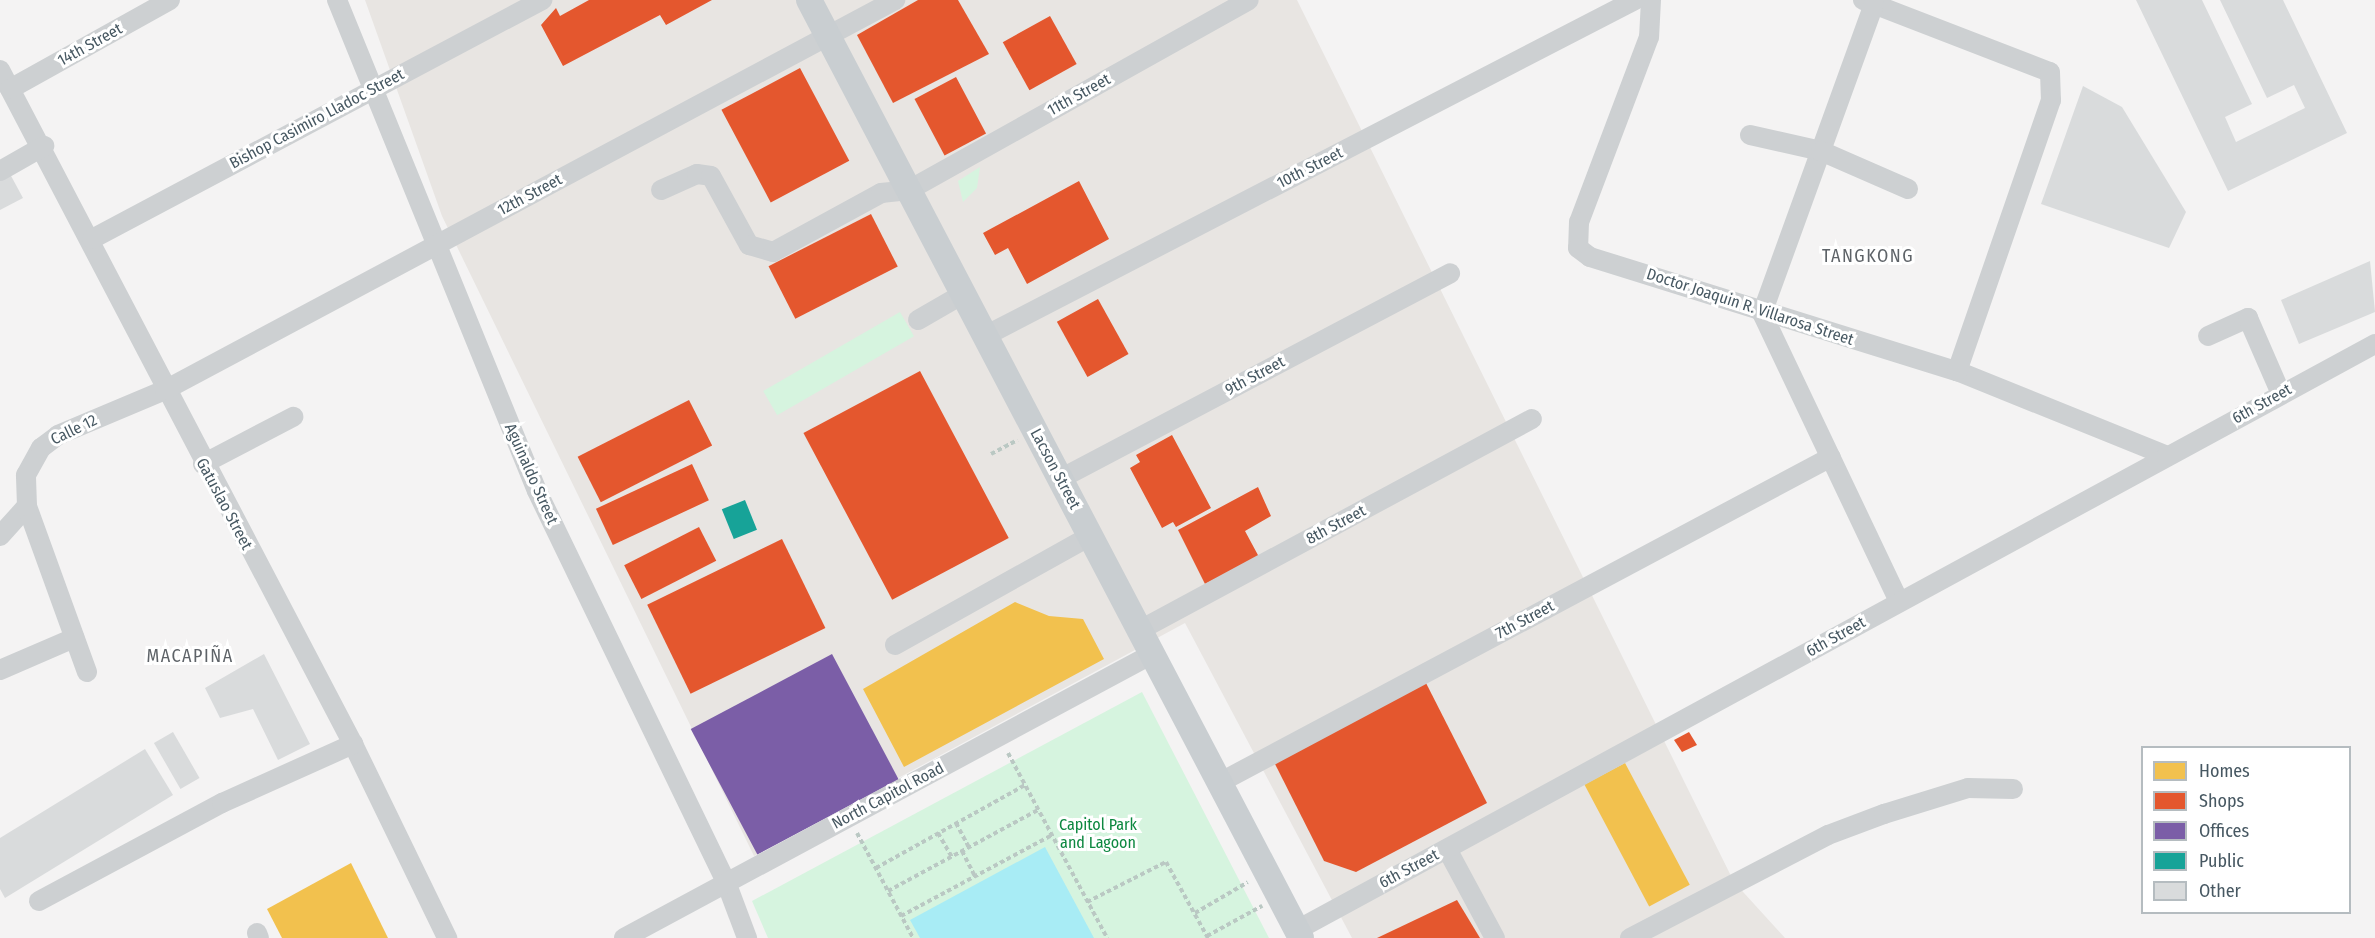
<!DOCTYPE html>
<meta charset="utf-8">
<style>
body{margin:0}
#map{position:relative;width:2375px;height:938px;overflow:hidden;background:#f4f3f3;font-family:"Fira Sans Condensed",sans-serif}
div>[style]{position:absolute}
.commercial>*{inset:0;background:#e8e5e2}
.green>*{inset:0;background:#d6f4df;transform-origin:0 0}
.water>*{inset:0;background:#a8ecf5}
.homes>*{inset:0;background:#f2c14e;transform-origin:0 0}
.shops>*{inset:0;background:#e4572e;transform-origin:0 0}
.offices>*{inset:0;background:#7b5ea7;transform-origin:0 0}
.public>*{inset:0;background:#17a398;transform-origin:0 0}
.building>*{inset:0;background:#d9dbdc;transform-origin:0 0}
.path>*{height:4px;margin-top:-2px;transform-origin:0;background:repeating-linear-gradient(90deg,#bac8c3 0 4.5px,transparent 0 7.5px)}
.minor>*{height:20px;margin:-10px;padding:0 10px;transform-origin:10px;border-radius:10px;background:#cdd0d2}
.major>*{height:26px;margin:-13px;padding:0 13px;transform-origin:13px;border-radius:13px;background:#c9ced1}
span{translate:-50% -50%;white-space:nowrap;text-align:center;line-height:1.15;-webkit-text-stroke:6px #fff;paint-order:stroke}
.street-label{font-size:16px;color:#475862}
.park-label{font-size:16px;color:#0d8840}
.neighbourhood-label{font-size:18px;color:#5e6368;letter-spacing:1.5px}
.legend{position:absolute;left:2141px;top:746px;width:210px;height:168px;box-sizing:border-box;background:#fff;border:2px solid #b5bcc0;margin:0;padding:8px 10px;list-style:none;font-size:18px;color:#475862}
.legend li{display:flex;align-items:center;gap:12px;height:30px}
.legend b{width:30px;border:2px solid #b5bcc0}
</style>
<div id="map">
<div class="commercial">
<div style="clip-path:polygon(365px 0,1297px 0,1734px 882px,1785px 938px,1352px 938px,1185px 623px,754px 856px,442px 216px)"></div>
</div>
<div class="green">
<div style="clip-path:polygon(980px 167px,977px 188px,963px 202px,958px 181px)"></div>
<div style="left:900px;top:312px;width:28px;height:158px;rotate:60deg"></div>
<div style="clip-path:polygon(1142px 692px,1269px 938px,768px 938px,752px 901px)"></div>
</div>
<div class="water">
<div style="clip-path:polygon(1045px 847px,1094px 938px,920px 938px,910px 920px)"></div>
</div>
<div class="homes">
<div style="clip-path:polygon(1015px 602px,1049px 616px,1083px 619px,1104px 659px,904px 767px,863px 689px)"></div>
<div style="left:1625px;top:763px;width:138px;height:46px;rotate:62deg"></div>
<div style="clip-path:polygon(351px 863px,388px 938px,282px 938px,267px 909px)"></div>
</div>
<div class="shops">
<div style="clip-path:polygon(589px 0,712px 0,666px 25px,660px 15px,563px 66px,541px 25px,556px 8px,560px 16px)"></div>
<div style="clip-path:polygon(918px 0,958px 0,989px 54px,893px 103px,857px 35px)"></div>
<div style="left:1050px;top:16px;width:55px;height:54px;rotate:61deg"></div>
<div style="left:800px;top:68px;width:105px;height:89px;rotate:62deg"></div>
<div style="left:956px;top:77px;width:64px;height:47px;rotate:62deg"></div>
<div style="clip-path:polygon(1079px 181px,1109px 239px,1027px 284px,1008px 248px,995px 255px,983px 233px)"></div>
<div style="left:871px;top:214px;width:59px;height:115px;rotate:63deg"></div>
<div style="left:1098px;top:299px;width:63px;height:47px;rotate:61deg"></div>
<div style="left:920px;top:371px;width:189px;height:132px;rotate:62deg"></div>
<div style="left:689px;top:400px;width:51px;height:125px;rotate:63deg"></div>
<div style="clip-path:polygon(1172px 435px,1211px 508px,1176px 527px,1173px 522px,1162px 528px,1130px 468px,1140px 462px,1136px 455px)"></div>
<div style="left:692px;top:464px;width:40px;height:106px;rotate:65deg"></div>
<div style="clip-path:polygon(1258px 487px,1271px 516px,1245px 531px,1259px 557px,1205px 584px,1178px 530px)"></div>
<div style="left:699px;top:527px;width:38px;height:84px;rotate:63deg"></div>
<div style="left:782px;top:539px;width:99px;height:150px;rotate:64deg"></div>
<div style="clip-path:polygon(1426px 683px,1487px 803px,1356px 872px,1324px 861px,1274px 762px)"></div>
<div style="clip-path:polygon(1689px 732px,1697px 745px,1682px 752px,1674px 740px)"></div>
<div style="clip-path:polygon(1457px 900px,1480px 938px,1377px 938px)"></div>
</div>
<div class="offices">
<div style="left:832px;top:654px;width:142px;height:160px;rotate:62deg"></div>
</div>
<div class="public">
<div style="left:745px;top:500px;width:32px;height:25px;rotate:68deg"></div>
</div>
<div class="building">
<div style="clip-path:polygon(2136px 0,2202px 0,2252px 104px,2225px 117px,2236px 142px,2305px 108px,2294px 85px,2267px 98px,2220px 0,2283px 0,2347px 133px,2228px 191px)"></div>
<div style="clip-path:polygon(2083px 86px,2122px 107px,2186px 212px,2169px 248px,2041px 204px)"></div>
<div style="clip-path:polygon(10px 174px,23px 198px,0 210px,0 179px)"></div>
<div style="clip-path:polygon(2370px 261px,2375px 312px,2299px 344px,2281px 300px)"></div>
<div style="clip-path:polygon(264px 654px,310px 744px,278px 760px,253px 709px,220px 718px,205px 688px)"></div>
<div style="left:173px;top:732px;width:53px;height:22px;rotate:60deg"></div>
<div style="clip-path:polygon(145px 749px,173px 795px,5px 898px,0 889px,0 838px)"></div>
</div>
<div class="path">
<div style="left:991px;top:454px;width:30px;rotate:-28deg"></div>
<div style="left:1008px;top:753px;width:210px;rotate:61.8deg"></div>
<div style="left:956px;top:823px;width:27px;rotate:62deg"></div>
<div style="left:857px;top:833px;width:119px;rotate:61.9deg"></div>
<div style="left:938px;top:833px;width:28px;rotate:60deg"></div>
<div style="left:962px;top:851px;width:28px;rotate:63deg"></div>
<div style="left:876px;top:868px;width:171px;rotate:-29.1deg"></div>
<div style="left:888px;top:891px;width:170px;rotate:-28.4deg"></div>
<div style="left:1087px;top:902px;width:89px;rotate:-26.9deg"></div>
<div style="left:1166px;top:862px;width:87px;rotate:61.1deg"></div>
<div style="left:1195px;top:913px;width:61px;rotate:-30.3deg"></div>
<div style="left:901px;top:916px;width:171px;rotate:-28.2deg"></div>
<div style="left:1207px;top:936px;width:63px;rotate:-28.6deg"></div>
</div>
<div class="minor">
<div style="left:337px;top:0;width:530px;rotate:67.84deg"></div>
<div style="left:537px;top:491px;width:434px;rotate:64.2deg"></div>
<div style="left:726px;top:882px;width:60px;rotate:69.4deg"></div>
<div style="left:1651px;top:0;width:37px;rotate:93deg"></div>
<div style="left:1649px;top:37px;width:198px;rotate:110.7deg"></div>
<div style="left:1579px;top:222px;width:26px;rotate:92deg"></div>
<div style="left:1578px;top:248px;width:15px;rotate:37deg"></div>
<div style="left:1590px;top:257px;width:384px;rotate:17.3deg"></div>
<div style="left:1957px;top:371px;width:227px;rotate:22deg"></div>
<div style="left:1863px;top:0;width:200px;rotate:21.1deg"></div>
<div style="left:2050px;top:72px;width:28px;rotate:88deg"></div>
<div style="left:2051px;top:100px;width:287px;rotate:109.1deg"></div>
<div style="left:1874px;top:4px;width:329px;rotate:109.9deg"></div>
<div style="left:1762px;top:313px;width:320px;rotate:64.6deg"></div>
<div style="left:0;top:70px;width:761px;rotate:62.36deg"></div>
<div style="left:353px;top:744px;width:216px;rotate:64.1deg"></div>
<div style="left:10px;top:89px;width:183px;rotate:-29.1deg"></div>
<div style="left:1750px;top:135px;width:73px;rotate:12.7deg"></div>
<div style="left:1821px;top:151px;width:95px;rotate:23.6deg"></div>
<div style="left:0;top:171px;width:51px;rotate:-29.6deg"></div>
<div style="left:661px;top:190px;width:39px;rotate:-24deg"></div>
<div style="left:697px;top:174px;width:14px;rotate:8deg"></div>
<div style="left:711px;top:176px;width:79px;rotate:61.2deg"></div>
<div style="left:749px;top:245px;width:25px;rotate:16deg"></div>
<div style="left:773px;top:252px;width:123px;rotate:-28.6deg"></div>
<div style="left:881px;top:193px;width:28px;rotate:-6deg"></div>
<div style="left:909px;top:190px;width:389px;rotate:-29.2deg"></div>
<div style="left:92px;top:239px;width:510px;rotate:-27.97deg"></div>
<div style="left:918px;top:320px;width:52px;rotate:-30deg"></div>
<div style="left:985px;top:336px;width:732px;rotate:-27.34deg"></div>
<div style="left:2208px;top:336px;width:44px;rotate:-24.2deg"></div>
<div style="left:2248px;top:318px;width:83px;rotate:66.5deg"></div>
<div style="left:203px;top:464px;width:102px;rotate:-27.6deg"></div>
<div style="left:1060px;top:479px;width:441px;rotate:-27.8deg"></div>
<div style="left:0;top:536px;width:40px;rotate:-48deg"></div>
<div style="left:1140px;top:630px;width:445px;rotate:-28.3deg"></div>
<div style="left:895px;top:645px;width:223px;rotate:-29.2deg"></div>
<div style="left:0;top:670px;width:81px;rotate:-23.4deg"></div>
<div style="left:87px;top:672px;width:177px;rotate:-109.9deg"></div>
<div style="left:27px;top:506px;width:31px;rotate:-92deg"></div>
<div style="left:26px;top:475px;width:31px;rotate:-61deg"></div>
<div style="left:41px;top:448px;width:21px;rotate:-37deg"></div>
<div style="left:58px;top:435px;width:116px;rotate:-22.8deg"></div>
<div style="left:165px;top:390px;width:828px;rotate:-28.11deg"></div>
<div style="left:1219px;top:783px;width:693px;rotate:-28.04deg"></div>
<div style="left:1447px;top:849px;width:101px;rotate:61.7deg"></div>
<div style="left:39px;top:901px;width:208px;rotate:-28.2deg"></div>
<div style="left:222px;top:803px;width:144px;rotate:-24.2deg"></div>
<div style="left:1297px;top:930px;width:1227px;rotate:-28.53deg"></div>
<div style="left:257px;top:933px;width:5px;rotate:68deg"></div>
<div style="left:624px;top:938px;width:600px;rotate:-28.27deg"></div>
<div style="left:1630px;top:938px;width:223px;rotate:-27.5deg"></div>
<div style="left:1828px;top:835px;width:60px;rotate:-20.6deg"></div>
<div style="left:1884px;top:814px;width:88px;rotate:-17.2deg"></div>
<div style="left:1968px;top:788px;width:45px;rotate:1.3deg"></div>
</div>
<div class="major">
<div style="left:809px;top:0;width:1059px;rotate:62.32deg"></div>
</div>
<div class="street-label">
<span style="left:90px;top:45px;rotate:-29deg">14th Street</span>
<span style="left:1079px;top:95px;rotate:-29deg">11th Street</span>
<span style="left:317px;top:119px;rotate:-28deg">Bishop Casimiro Lladoc Street</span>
<span style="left:1310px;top:168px;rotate:-27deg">10th Street</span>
<span style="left:530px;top:195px;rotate:-28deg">12th Street</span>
<span style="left:1750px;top:307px;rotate:18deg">Doctor Joaquin R. Villarosa Street</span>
<span style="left:1255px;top:376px;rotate:-28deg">9th Street</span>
<span style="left:2262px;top:404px;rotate:-29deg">6th Street</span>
<span style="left:74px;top:430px;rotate:-26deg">Calle 12</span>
<span style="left:1055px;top:469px;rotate:62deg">Lacson Street</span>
<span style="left:531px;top:474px;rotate:66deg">Aguinaldo Street</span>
<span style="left:224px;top:504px;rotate:62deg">Gatuslao Street</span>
<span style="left:1336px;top:525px;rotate:-28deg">8th Street</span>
<span style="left:1525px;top:620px;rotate:-28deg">7th Street</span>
<span style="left:1836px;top:637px;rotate:-29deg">6th Street</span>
<span style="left:888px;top:796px;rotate:-28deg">North Capitol Road</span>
<span style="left:1409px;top:869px;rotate:-28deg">6th Street</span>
</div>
<div class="park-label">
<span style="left:1098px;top:834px">Capitol Park<br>and Lagoon</span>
</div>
<div class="neighbourhood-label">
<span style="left:1868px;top:256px">TANGKONG</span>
<span style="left:190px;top:656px">MACAPIÑA</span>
</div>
<ul class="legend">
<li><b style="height:16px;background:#f2c14e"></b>Homes</li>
<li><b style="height:16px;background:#e4572e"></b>Shops</li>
<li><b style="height:16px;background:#7b5ea7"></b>Offices</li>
<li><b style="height:16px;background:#17a398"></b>Public</li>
<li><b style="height:16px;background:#d9dbdc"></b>Other</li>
</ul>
</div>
